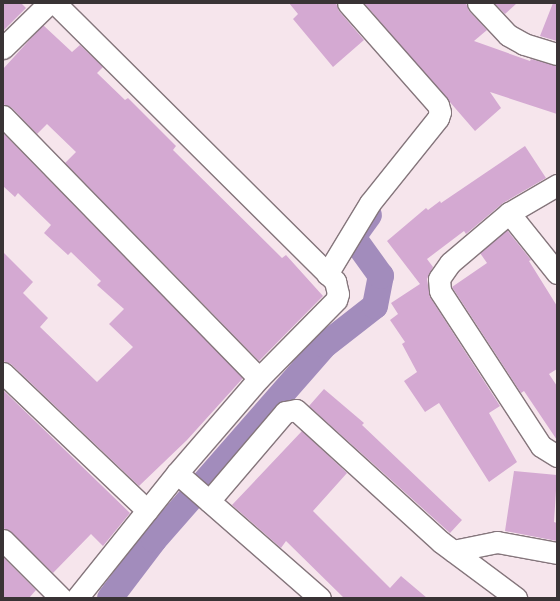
<!DOCTYPE html>
<style>
body{margin:0}
#map{position:relative;width:560px;height:601px;overflow:hidden;background:#f6e5ec;font-family:Poppins,sans-serif}
div>[style]{position:absolute}
.canal>*{height:26px;margin:-13px;padding:0 13px;transform-origin:13px;border-radius:13px;background:#a28cbc}
.building>*{inset:0;background:#d4a9d2}
.roads{filter:drop-shadow(1px 0 #85767c) drop-shadow(-1px 0 #85767c) drop-shadow(0 1px #85767c) drop-shadow(0 -1px #85767c)}
.street>*{height:21px;margin:-10.5px;padding:0 10.5px;transform-origin:10.5px;border-radius:10.5px;background:#fff}
span{translate:-50% -50%;white-space:nowrap;text-align:center;line-height:1.15;-webkit-text-stroke:3px #f6e5ec;paint-order:stroke}
.frame{position:absolute;inset:0;border:4px solid #393335;pointer-events:none}
</style>
<div id="map">
<div class="canal">
<div style="left:110px;top:598px;width:73px;rotate:-52.8deg"></div>
<div style="left:154px;top:540px;width:259px;rotate:-48.8deg"></div>
<div style="left:325px;top:345px;width:63px;rotate:-38deg"></div>
<div style="left:375px;top:306px;width:31px;rotate:-79deg"></div>
<div style="left:381px;top:276px;width:48px;rotate:-125.7deg"></div>
<div style="left:353px;top:237px;width:27px;rotate:-54deg"></div>
</div>
<div class="building">
<div style="clip-path:polygon(3px 3px,21px 3px,26px 8px,3px 31px)"></div>
<div style="clip-path:polygon(289px 3px,336px 3px,339px 11px,364px 40px,333px 67px,293px 19px,298px 14px)"></div>
<div style="clip-path:polygon(364px 3px,466px 3px,469px 11px,487px 30px,474px 41px,530px 61px,531px 59px,557px 66px,557px 114px,490px 92px,501px 108px,475px 131px)"></div>
<div style="clip-path:polygon(494px 3px,517px 3px,505px 14px)"></div>
<div style="clip-path:polygon(553px 3px,557px 3px,557px 41px,540px 36px)"></div>
<div style="clip-path:polygon(43px 25px,72px 52px,80px 45px,103px 67px,97px 73px,125px 100px,128px 98px,176px 146px,173px 150px,282px 258px,286px 255px,323px 296px,259px 361px,65px 163px,76px 152px,47px 124px,37px 134px,12px 108px,3px 104px,3px 69px)"></div>
<div style="clip-path:polygon(3px 133px,243px 378px,187px 440px,139px 486px,11px 364px,3px 361px,3px 252px,33px 282px,23px 293px,48px 318px,40px 327px,97px 382px,133px 347px,109px 324px,124px 309px,97px 285px,101px 281px,71px 252px,68px 255px,44px 233px,51px 225px,18px 193px,15px 197px,3px 186px)"></div>
<div style="clip-path:polygon(525px 146px,546px 178px,503px 203px,466px 234px,464px 231px,427px 259px,433px 267px,427px 279px,430px 297px,500px 406px,489px 413px,517px 462px,489px 482px,439px 403px,425px 412px,404px 381px,417px 372px,402px 344px,405px 342px,390px 320px,398px 314px,391px 303px,420px 284px,387px 241px,426px 208px,428px 210px,440px 201px,441px 203px)"></div>
<div style="clip-path:polygon(507px 230px,531px 260px,529px 261px,557px 306px,557px 369px,549px 374px,557px 386px,557px 440px,524px 391px,521px 393px,452px 287px,487px 263px,480px 253px)"></div>
<div style="clip-path:polygon(324px 389px,364px 423px,362px 425px,462px 520px,450px 533px,309px 406px)"></div>
<div style="clip-path:polygon(3px 390px,130px 513px,103px 546px,91px 534px,53px 573px,11px 532px,3px 528px)"></div>
<div style="clip-path:polygon(302px 431px,347px 473px,313px 511px,390px 588px,401px 576px,427px 598px,344px 598px,286px 541px,281px 548px,232px 505px)"></div>
<div style="clip-path:polygon(514px 471px,557px 475px,554px 522px,557px 523px,557px 541px,505px 531px)"></div>
<div style="clip-path:polygon(3px 557px,36px 590px,29px 598px,3px 598px)"></div>
</div>
<div class="roads">
<div class="street">
<div style="left:55px;top:3px;width:395px;rotate:44.8deg"></div>
<div style="left:335px;top:281px;width:13px;rotate:77deg"></div>
<div style="left:338px;top:294px;width:6px;rotate:108deg"></div>
<div style="left:336px;top:300px;width:110px;rotate:134.6deg"></div>
<div style="left:259px;top:378px;width:125px;rotate:130.8deg"></div>
<div style="left:177px;top:473px;width:160px;rotate:128.7deg"></div>
<div style="left:478px;top:3px;width:44px;rotate:46.8deg"></div>
<div style="left:508px;top:35px;width:18px;rotate:29deg"></div>
<div style="left:524px;top:44px;width:34px;rotate:17deg"></div>
<div style="left:3px;top:48px;width:64px;rotate:-44.4deg"></div>
<div style="left:3px;top:116px;width:366px;rotate:45.7deg"></div>
<div style="left:557px;top:185px;width:56px;rotate:149.7deg"></div>
<div style="left:509px;top:213px;width:77px;rotate:139.7deg"></div>
<div style="left:450px;top:263px;width:19px;rotate:125deg"></div>
<div style="left:439px;top:279px;width:12px;rotate:85deg"></div>
<div style="left:440px;top:291px;width:185px;rotate:56.9deg"></div>
<div style="left:541px;top:446px;width:19px;rotate:32deg"></div>
<div style="left:509px;top:213px;width:77px;rotate:51.3deg"></div>
<div style="left:327px;top:274px;width:83px;rotate:-58.8deg"></div>
<div style="left:370px;top:203px;width:109px;rotate:-51.3deg"></div>
<div style="left:438px;top:118px;width:6px;rotate:-72deg"></div>
<div style="left:440px;top:112px;width:7px;rotate:-106deg"></div>
<div style="left:438px;top:105px;width:136px;rotate:-131.4deg"></div>
<div style="left:3px;top:373px;width:199px;rotate:43.6deg"></div>
<div style="left:177px;top:473px;width:190px;rotate:41.2deg"></div>
<div style="left:209px;top:501px;width:117px;rotate:-49.5deg"></div>
<div style="left:285px;top:412px;width:11px;rotate:-10deg"></div>
<div style="left:296px;top:410px;width:196px;rotate:42.3deg"></div>
<div style="left:441px;top:542px;width:94px;rotate:36.7deg"></div>
<div style="left:3px;top:540px;width:82px;rotate:45deg"></div>
<div style="left:453px;top:551px;width:45px;rotate:-11.6deg"></div>
<div style="left:497px;top:542px;width:61px;rotate:10.4deg"></div>
</div>
</div>
<div class="frame"></div>
</div>
